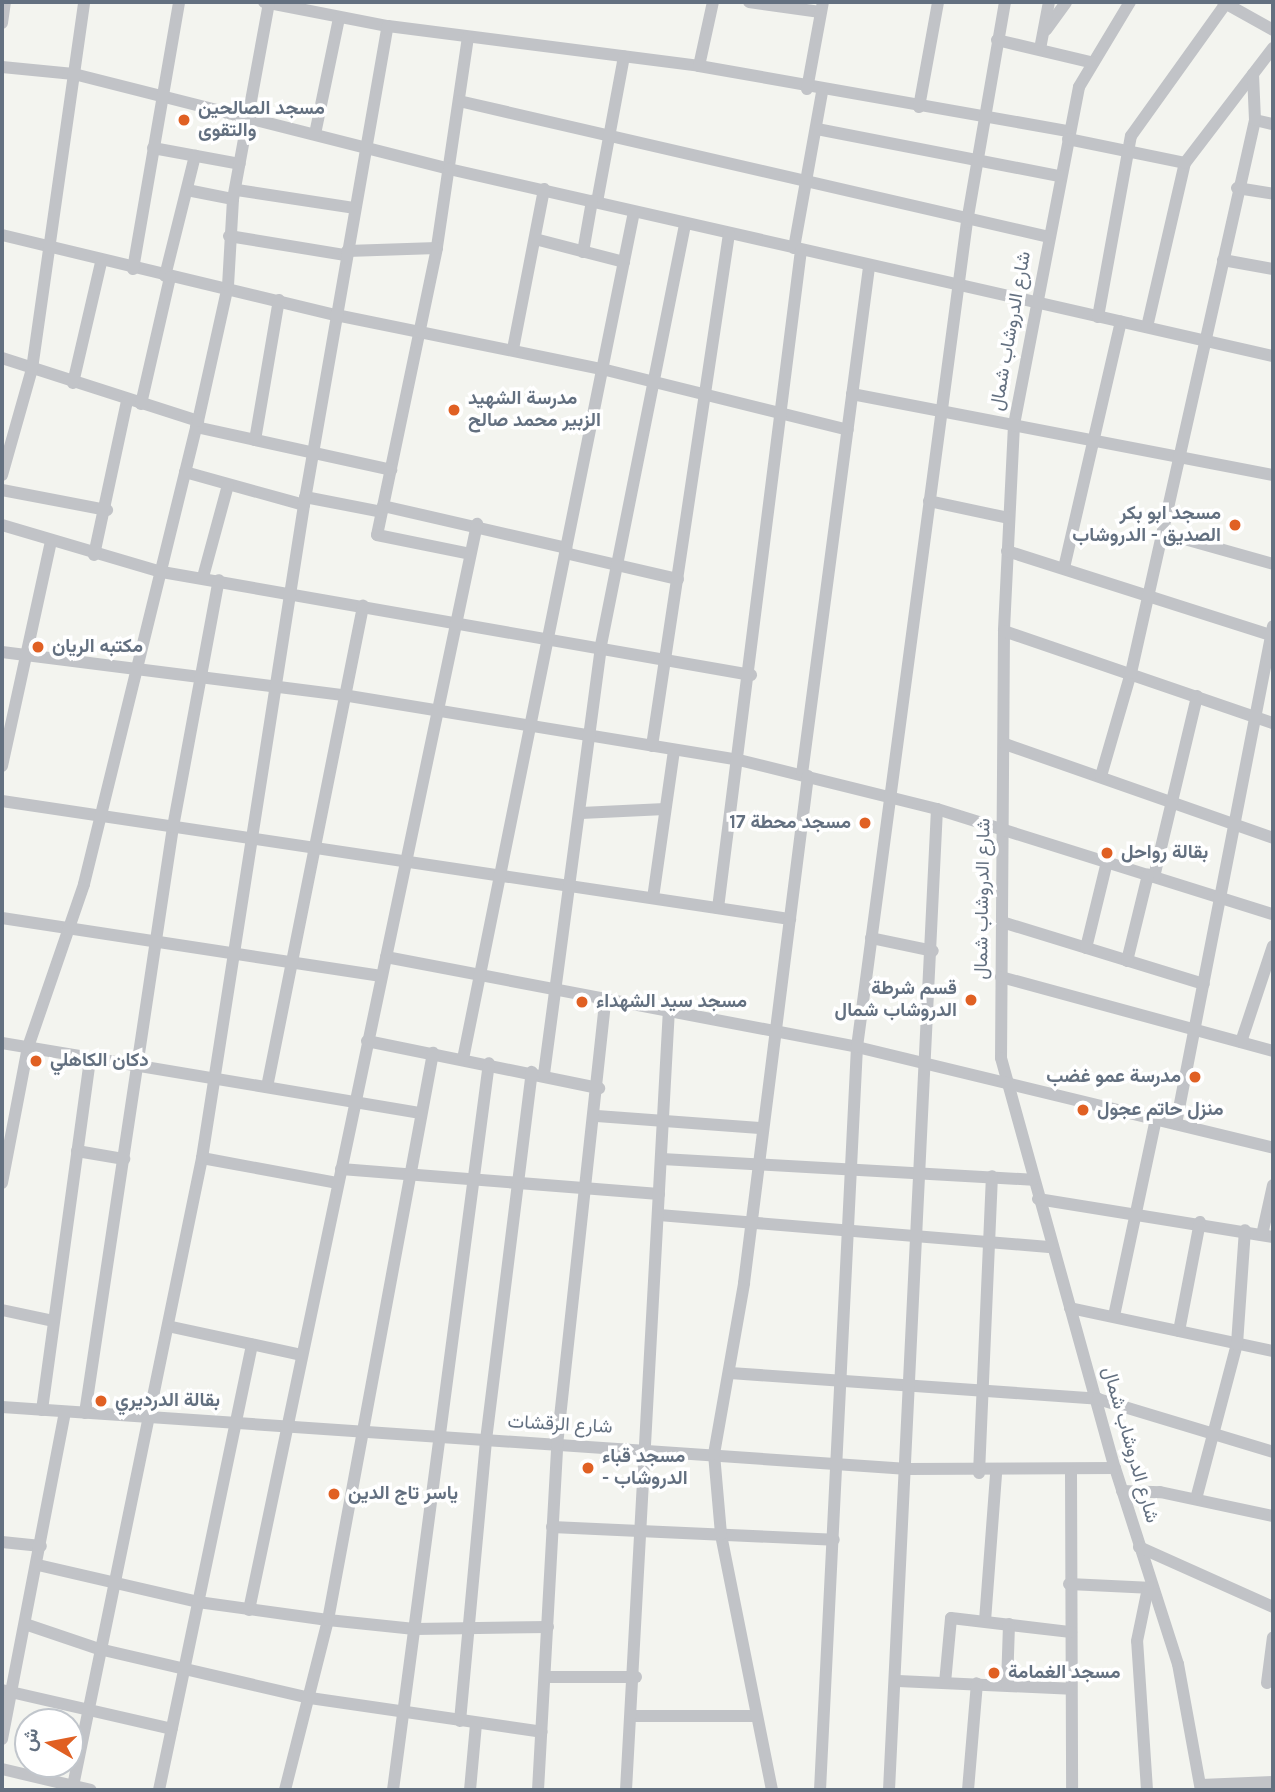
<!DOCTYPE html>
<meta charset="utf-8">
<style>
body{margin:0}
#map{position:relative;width:1275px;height:1792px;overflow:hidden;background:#f3f4ef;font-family:Karla,Vazirmatn,sans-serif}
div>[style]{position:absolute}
.minor>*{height:12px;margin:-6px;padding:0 6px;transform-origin:6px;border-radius:6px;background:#c1c3c7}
.dots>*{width:19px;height:19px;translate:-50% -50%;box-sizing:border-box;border:4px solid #fff;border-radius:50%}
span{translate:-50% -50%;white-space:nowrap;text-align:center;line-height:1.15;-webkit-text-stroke:7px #fff;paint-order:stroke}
.poi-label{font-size:19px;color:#637080;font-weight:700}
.left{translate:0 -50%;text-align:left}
.right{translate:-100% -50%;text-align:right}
.street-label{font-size:19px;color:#637080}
.frame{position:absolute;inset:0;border:4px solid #637080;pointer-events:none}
.north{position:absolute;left:14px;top:1708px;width:70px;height:70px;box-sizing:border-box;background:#fff;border:2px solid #c1c6cc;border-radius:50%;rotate:280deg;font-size:19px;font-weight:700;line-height:28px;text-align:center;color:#637080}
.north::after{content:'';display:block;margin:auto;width:24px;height:32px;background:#e06023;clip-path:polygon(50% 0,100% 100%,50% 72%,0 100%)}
</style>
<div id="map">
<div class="minor">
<div style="left:264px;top:2px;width:126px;rotate:11deg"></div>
<div style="left:388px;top:26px;width:314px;rotate:7.3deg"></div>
<div style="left:699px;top:66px;width:376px;rotate:10deg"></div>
<div style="left:749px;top:2px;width:72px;rotate:8deg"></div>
<div style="left:1130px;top:2px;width:99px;rotate:121deg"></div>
<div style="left:1079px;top:87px;width:344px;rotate:100.9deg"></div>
<div style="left:1014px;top:425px;width:206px;rotate:92.8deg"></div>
<div style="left:1004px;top:631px;width:427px;rotate:90.4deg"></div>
<div style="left:1001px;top:1058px;width:426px;rotate:74.5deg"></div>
<div style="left:1115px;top:1468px;width:206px;rotate:72.2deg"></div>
<div style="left:1178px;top:1664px;width:128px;rotate:79.7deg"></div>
<div style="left:1223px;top:2px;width:57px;rotate:29.2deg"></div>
<div style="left:2px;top:23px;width:21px;rotate:-82deg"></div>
<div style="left:1046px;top:30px;width:34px;rotate:-54deg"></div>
<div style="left:468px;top:37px;width:213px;rotate:98.4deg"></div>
<div style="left:437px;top:248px;width:293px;rotate:101.8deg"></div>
<div style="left:377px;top:535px;width:95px;rotate:11.5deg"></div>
<div style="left:997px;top:40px;width:96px;rotate:13.3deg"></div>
<div style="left:1040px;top:49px;width:48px;rotate:-79.2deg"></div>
<div style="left:699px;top:66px;width:66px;rotate:-77.7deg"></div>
<div style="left:2px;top:67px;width:72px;rotate:5.6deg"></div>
<div style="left:74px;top:74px;width:387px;rotate:14.2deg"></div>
<div style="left:449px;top:169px;width:845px;rotate:12.79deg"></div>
<div style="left:807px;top:89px;width:88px;rotate:-79.6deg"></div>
<div style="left:459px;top:101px;width:605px;rotate:12.98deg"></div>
<div style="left:919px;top:107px;width:107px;rotate:-79.7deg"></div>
<div style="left:1255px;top:120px;width:18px;rotate:13deg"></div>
<div style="left:817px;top:129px;width:247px;rotate:11deg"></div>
<div style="left:315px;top:134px;width:118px;rotate:-78.3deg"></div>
<div style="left:1068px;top:139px;width:119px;rotate:11.6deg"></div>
<div style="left:153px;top:148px;width:88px;rotate:10.4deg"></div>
<div style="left:1237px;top:188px;width:36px;rotate:9deg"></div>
<div style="left:187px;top:190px;width:47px;rotate:11.1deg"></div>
<div style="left:237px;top:190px;width:118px;rotate:8.7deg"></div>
<div style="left:597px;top:202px;width:148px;rotate:-79.5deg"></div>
<div style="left:2px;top:235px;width:343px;rotate:13.5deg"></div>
<div style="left:336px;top:315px;width:271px;rotate:11.5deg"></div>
<div style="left:602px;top:369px;width:253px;rotate:13.9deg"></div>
<div style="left:229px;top:236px;width:118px;rotate:9.3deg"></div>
<div style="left:535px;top:239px;width:92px;rotate:14.5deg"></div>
<div style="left:794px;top:248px;width:158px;rotate:-79.8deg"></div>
<div style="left:347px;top:251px;width:90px;rotate:-1.9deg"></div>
<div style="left:583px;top:252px;width:52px;rotate:-80deg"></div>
<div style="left:1223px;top:260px;width:51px;rotate:10.2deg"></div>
<div style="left:133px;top:269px;width:271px;rotate:-80.2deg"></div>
<div style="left:165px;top:276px;width:124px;rotate:-76deg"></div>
<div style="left:1098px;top:317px;width:184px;rotate:-79.7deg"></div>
<div style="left:1131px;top:136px;width:165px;rotate:-54.4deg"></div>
<div style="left:1147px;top:327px;width:168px;rotate:-77deg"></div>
<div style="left:1185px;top:163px;width:145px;rotate:-52.6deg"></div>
<div style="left:513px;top:349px;width:163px;rotate:-79deg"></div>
<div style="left:2px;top:358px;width:206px;rotate:17.8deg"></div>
<div style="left:73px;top:383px;width:123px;rotate:-76.9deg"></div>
<div style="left:852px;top:394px;width:429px;rotate:10.9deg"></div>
<div style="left:141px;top:404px;width:130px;rotate:-77.1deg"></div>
<div style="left:196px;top:427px;width:200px;rotate:12.4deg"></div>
<div style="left:255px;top:440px;width:142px;rotate:-80.3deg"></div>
<div style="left:185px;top:472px;width:123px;rotate:15.5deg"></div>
<div style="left:2px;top:475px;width:110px;rotate:-74.2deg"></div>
<div style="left:32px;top:369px;width:371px;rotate:-81.9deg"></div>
<div style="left:2px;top:490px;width:107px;rotate:10.8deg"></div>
<div style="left:305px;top:497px;width:78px;rotate:11deg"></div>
<div style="left:929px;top:501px;width:81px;rotate:12.1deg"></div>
<div style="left:383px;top:506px;width:188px;rotate:12.9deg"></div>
<div style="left:2px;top:525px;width:167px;rotate:16.4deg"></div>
<div style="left:162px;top:572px;width:598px;rotate:9.92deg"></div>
<div style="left:1163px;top:533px;width:114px;rotate:15.7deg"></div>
<div style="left:1007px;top:551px;width:279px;rotate:17.7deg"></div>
<div style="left:565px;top:553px;width:116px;rotate:13deg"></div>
<div style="left:94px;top:555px;width:157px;rotate:-77.9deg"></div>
<div style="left:1064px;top:568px;width:253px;rotate:-77deg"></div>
<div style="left:203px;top:577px;width:95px;rotate:-74.8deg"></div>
<div style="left:1004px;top:631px;width:284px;rotate:18.9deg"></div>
<div style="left:2px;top:652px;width:344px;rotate:7.2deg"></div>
<div style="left:343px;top:695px;width:401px;rotate:9.3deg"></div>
<div style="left:739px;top:760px;width:204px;rotate:13.9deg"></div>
<div style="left:937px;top:809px;width:352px;rotate:17.4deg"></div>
<div style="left:1005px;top:744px;width:284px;rotate:19.3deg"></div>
<div style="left:652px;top:746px;width:518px;rotate:-81.45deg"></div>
<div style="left:2px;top:766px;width:229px;rotate:-77.7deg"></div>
<div style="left:802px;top:774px;width:511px;rotate:-82.47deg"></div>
<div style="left:1101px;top:776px;width:107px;rotate:-73.8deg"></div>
<div style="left:1131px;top:673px;width:567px;rotate:-77.36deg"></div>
<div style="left:1255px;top:120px;width:46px;rotate:-92.5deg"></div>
<div style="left:2px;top:801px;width:797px;rotate:8.52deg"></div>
<div style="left:581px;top:813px;width:84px;rotate:-2.7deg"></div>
<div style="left:1154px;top:877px;width:186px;rotate:-76.6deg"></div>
<div style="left:653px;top:898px;width:148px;rotate:-81.9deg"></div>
<div style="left:718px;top:908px;width:663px;rotate:-82.81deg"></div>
<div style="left:2px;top:918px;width:382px;rotate:8.7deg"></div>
<div style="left:1002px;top:922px;width:211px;rotate:17.1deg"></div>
<div style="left:871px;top:938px;width:63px;rotate:11.8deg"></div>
<div style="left:1086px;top:948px;width:89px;rotate:-76.3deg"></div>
<div style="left:386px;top:957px;width:480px;rotate:10.8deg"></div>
<div style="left:857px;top:1047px;width:428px;rotate:13.6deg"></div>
<div style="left:1127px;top:961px;width:89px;rotate:-76.3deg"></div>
<div style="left:1001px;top:977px;width:282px;rotate:15.2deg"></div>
<div style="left:367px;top:1041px;width:237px;rotate:11.5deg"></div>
<div style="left:1241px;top:1042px;width:101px;rotate:-71.6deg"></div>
<div style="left:2px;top:1043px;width:423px;rotate:9.5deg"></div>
<div style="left:463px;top:1059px;width:864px;rotate:-78.59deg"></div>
<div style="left:544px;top:1074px;width:433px;rotate:-82.4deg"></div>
<div style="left:601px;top:645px;width:430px;rotate:-78.7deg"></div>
<div style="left:267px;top:1087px;width:491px;rotate:-78.7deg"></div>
<div style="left:597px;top:1116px;width:163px;rotate:4.2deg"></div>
<div style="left:1176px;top:1124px;width:507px;rotate:-78.98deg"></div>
<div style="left:77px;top:1151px;width:48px;rotate:9.7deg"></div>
<div style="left:202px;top:1158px;width:137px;rotate:10.5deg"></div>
<div style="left:662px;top:1159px;width:371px;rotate:3.2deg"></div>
<div style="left:341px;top:1169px;width:319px;rotate:4.5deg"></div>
<div style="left:2px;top:1183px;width:138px;rotate:-79.2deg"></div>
<div style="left:28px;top:1047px;width:172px;rotate:-71deg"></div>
<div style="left:84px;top:884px;width:477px;rotate:-76.2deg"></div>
<div style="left:198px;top:421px;width:138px;rotate:-77.5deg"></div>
<div style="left:228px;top:286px;width:87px;rotate:-86.7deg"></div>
<div style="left:233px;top:199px;width:199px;rotate:-79.6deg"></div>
<div style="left:1038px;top:1199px;width:238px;rotate:9.2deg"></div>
<div style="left:659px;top:1215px;width:394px;rotate:4.7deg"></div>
<div style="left:1262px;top:1235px;width:51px;rotate:-77.6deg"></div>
<div style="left:1070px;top:1308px;width:208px;rotate:12deg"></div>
<div style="left:2px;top:1310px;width:52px;rotate:12.2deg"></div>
<div style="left:1114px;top:1316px;width:201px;rotate:-78deg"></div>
<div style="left:172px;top:1327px;width:132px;rotate:12.2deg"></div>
<div style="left:1179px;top:1331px;width:111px;rotate:-79.1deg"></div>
<div style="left:730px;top:1373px;width:369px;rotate:4deg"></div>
<div style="left:1098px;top:1399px;width:183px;rotate:16.8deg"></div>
<div style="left:2px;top:1407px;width:908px;rotate:3.91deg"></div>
<div style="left:908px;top:1469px;width:207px;rotate:-0.3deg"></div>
<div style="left:42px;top:1410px;width:355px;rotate:-82.2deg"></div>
<div style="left:85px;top:1413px;width:593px;rotate:-81.46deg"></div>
<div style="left:173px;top:827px;width:251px;rotate:-79.5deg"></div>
<div style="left:1071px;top:1472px;width:318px;rotate:89.8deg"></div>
<div style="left:979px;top:1473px;width:297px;rotate:-87.5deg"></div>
<div style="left:1122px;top:1491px;width:38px;rotate:2deg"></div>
<div style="left:1160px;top:1492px;width:116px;rotate:12deg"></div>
<div style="left:1196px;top:1499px;width:160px;rotate:-75.2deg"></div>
<div style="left:1237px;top:1344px;width:114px;rotate:-86deg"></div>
<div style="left:552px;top:1527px;width:282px;rotate:2.6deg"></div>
<div style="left:2px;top:1542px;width:39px;rotate:6deg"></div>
<div style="left:1139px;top:1547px;width:147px;rotate:24.1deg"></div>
<div style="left:38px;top:1565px;width:164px;rotate:13deg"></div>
<div style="left:198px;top:1602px;width:131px;rotate:7.9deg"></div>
<div style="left:328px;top:1620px;width:87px;rotate:5.9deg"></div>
<div style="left:415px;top:1629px;width:133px;rotate:-0.9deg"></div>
<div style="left:1069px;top:1584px;width:84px;rotate:2.7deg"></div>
<div style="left:249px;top:1610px;width:1110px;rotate:-78.14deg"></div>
<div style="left:985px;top:1621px;width:148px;rotate:-85.7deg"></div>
<div style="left:25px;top:1624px;width:78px;rotate:18.7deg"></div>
<div style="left:99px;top:1649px;width:217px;rotate:13.1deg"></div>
<div style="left:310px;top:1698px;width:234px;rotate:8.3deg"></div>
<div style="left:547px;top:1677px;width:89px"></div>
<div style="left:898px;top:1681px;width:173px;rotate:2.6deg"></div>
<div style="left:945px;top:1683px;width:65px;rotate:-84.7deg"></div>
<div style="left:951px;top:1618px;width:121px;rotate:6.7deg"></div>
<div style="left:1267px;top:1683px;width:46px;rotate:-82.6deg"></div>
<div style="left:1007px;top:1685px;width:61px;rotate:-88.1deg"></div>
<div style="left:2px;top:1690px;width:174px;rotate:12.9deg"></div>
<div style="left:635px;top:1716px;width:121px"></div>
<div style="left:460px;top:1721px;width:282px;rotate:-84.7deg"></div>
<div style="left:486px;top:1440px;width:371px;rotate:-82.9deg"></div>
<div style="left:2px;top:1739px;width:333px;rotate:-79.1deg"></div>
<div style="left:2px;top:1769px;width:91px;rotate:13.3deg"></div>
<div style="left:1201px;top:1785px;width:72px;rotate:-2.4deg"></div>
<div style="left:73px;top:1786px;width:641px;rotate:-78.39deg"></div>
<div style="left:202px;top:1158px;width:661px;rotate:-81.12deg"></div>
<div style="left:304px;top:505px;width:486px;rotate:-80.1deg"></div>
<div style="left:159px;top:1790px;width:455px;rotate:-78.2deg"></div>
<div style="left:285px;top:1790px;width:175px;rotate:-75.8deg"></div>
<div style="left:328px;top:1620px;width:577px;rotate:-79.51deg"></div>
<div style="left:393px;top:1790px;width:733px;rotate:-82.48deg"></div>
<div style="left:470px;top:1790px;width:66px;rotate:-84.8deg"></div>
<div style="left:538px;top:1790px;width:346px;rotate:-86.8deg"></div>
<div style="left:557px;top:1445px;width:451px;rotate:-83.8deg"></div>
<div style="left:626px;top:1790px;width:783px;rotate:-86.85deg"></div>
<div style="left:772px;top:1790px;width:261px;rotate:-101.3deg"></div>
<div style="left:721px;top:1534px;width:80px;rotate:-95deg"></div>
<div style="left:714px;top:1454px;width:174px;rotate:-80deg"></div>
<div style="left:744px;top:1283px;width:511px;rotate:-82.81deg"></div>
<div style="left:820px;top:1790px;width:744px;rotate:-87.15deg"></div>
<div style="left:857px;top:1047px;width:832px;rotate:-82.41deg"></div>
<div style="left:967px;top:222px;width:223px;rotate:-80.2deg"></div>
<div style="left:889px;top:1790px;width:982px;rotate:-87.2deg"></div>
<div style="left:968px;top:1790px;width:107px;rotate:-85.2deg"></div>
<div style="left:1147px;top:1790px;width:149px;rotate:-93.8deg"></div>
<div style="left:1137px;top:1641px;width:54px;rotate:-78.3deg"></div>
</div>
<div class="dots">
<div style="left:184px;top:120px;background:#e06023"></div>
<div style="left:454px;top:410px;background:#e06023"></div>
<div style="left:1235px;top:525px;background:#e06023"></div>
<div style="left:38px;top:647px;background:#e06023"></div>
<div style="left:865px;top:823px;background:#e06023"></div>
<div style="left:1107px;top:853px;background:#e06023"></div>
<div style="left:971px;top:1000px;background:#e06023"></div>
<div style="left:582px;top:1002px;background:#e06023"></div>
<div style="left:36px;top:1061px;background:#e06023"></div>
<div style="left:1195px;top:1077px;background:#e06023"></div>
<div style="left:1083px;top:1110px;background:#e06023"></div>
<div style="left:101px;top:1401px;background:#e06023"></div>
<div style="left:588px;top:1468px;background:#e06023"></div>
<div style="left:334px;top:1494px;background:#e06023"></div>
<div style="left:994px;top:1673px;background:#e06023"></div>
</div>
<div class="poi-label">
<span class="left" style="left:198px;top:120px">مسجد الصالحين<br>والتقوى</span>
<span class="left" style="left:468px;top:410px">مدرسة الشهيد<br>الزبير محمد صالح</span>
<span class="right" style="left:1221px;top:525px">مسجد ابو بكر<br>الصديق - الدروشاب</span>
<span class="left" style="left:52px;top:647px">مكتبه الريان</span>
<span class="right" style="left:851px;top:823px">مسجد محطة 17</span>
<span class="left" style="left:1121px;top:853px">بقالة رواحل</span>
<span class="right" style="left:957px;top:1000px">قسم شرطة<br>الدروشاب شمال</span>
<span class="left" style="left:596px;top:1002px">مسجد سيد الشهداء</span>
<span class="left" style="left:50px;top:1061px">دكان الكاهلي</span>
<span class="right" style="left:1181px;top:1077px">مدرسة عمو غضب</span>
<span class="left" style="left:1097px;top:1110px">منزل حاتم عجول</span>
<span class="left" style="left:115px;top:1401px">بقالة الدرديري</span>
<span class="left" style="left:602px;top:1468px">مسجد قباء<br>- الدروشاب</span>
<span class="left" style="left:348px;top:1494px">ياسر تاج الدين</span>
<span class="left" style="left:1008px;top:1673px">مسجد الغمامة</span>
</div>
<div class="street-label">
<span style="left:1011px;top:331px;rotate:-80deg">شارع الدروشاب شمال</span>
<span style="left:983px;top:899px;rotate:-89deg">شارع الدروشاب شمال</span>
<span style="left:560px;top:1425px;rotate:3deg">شارع الرقشات</span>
<span style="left:1130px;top:1445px;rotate:74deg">شارع الدروشاب شمال</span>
</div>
<div class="frame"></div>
<div class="north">ش</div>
</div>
